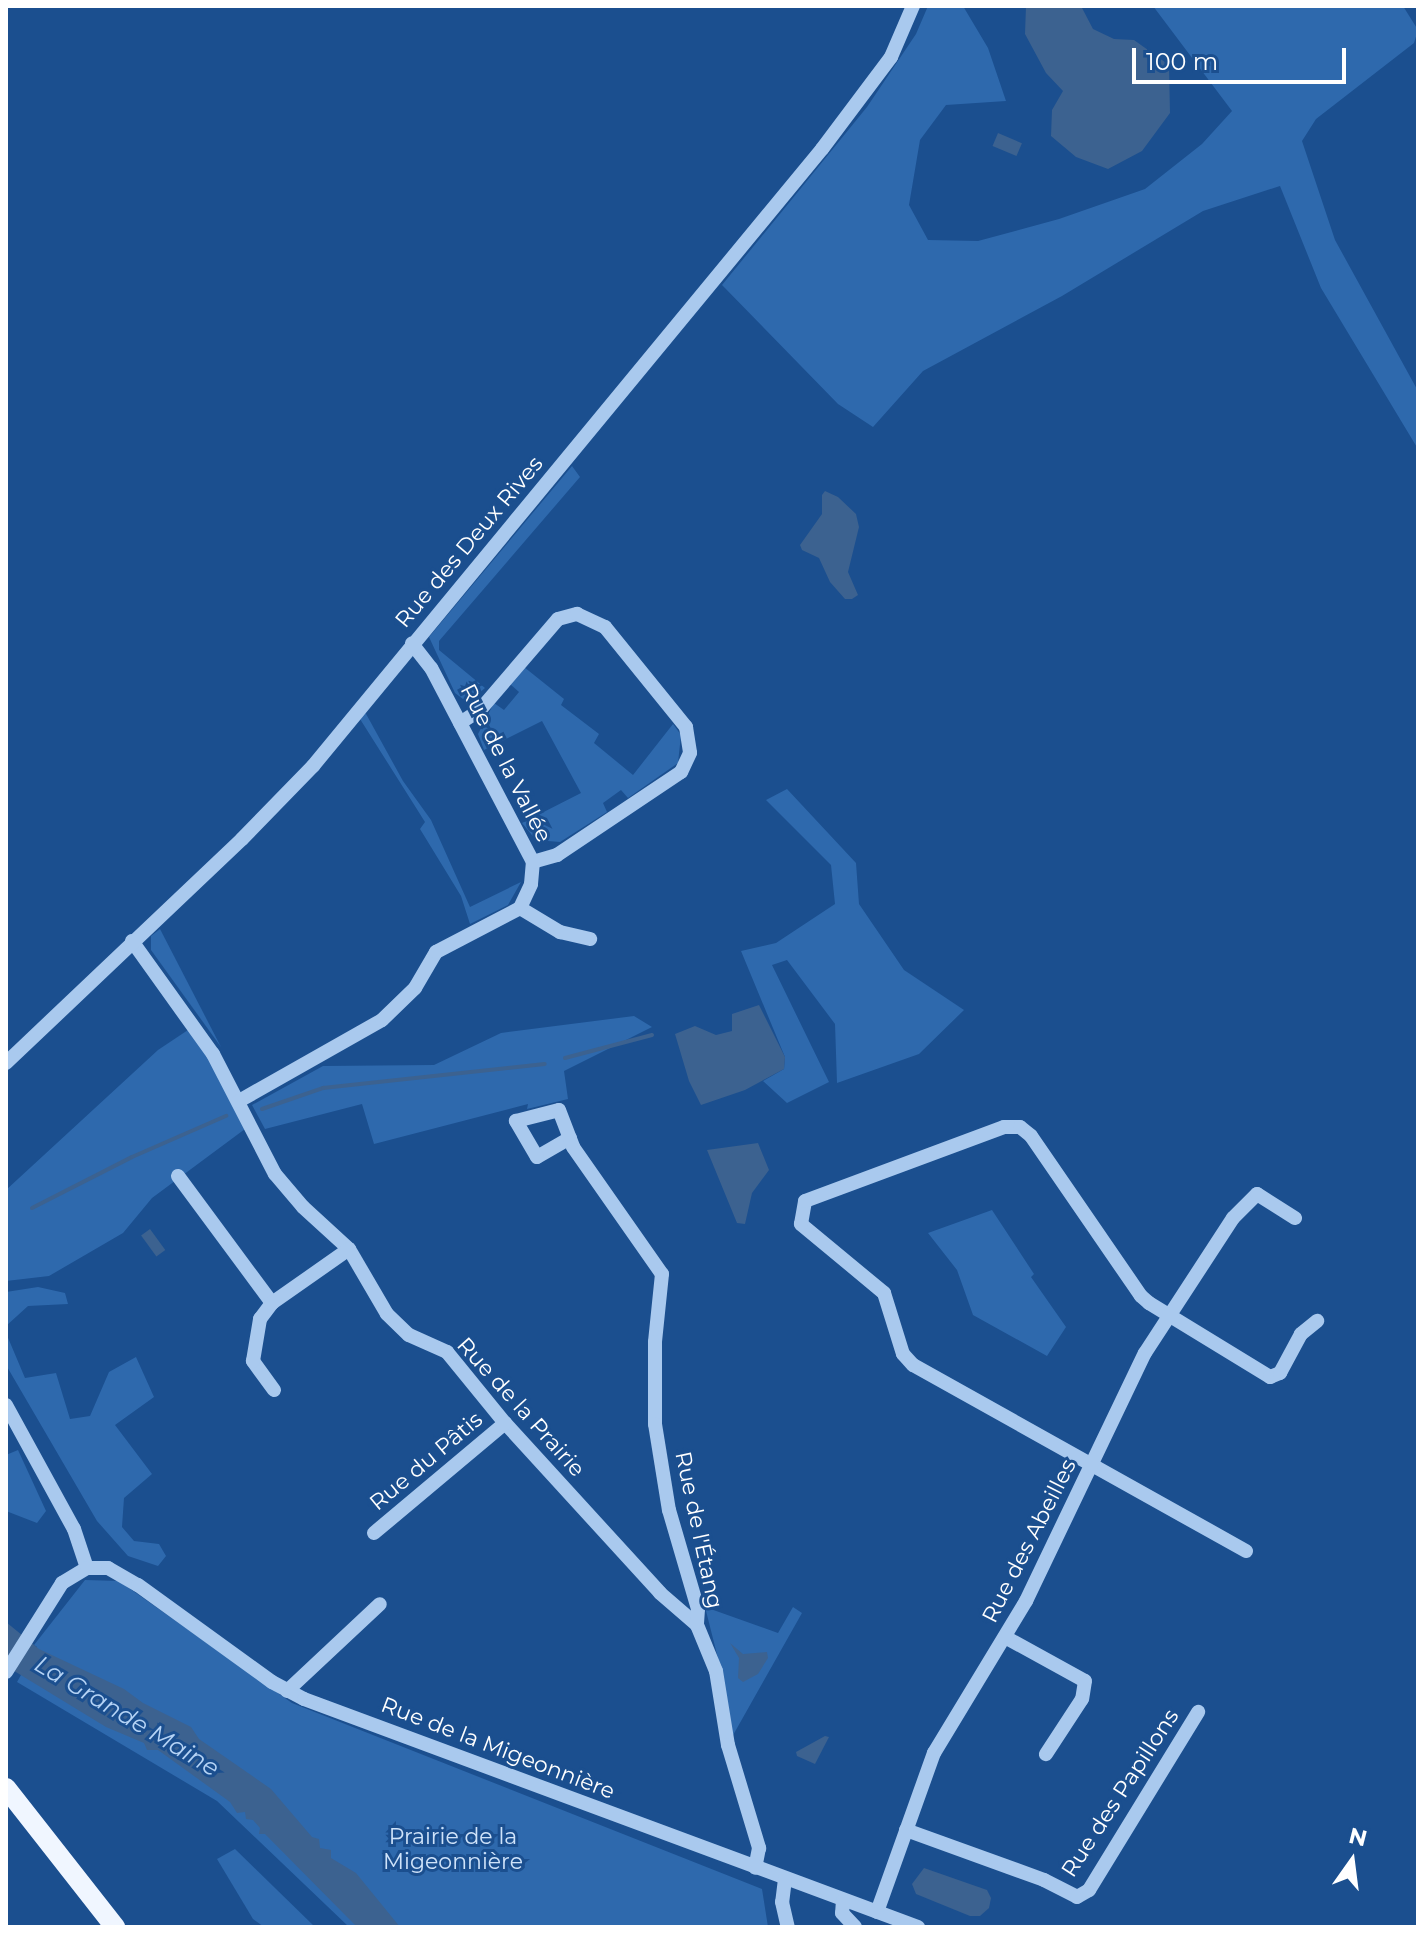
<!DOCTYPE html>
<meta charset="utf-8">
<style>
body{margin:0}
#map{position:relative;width:1424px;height:1933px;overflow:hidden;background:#1b4f8f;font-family:Montserrat,sans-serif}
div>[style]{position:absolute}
.green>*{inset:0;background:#2e69ad}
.water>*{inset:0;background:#3c6290;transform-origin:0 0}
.stream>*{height:4px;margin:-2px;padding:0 2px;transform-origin:2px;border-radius:2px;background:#3c6290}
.minor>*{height:14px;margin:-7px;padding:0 7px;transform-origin:7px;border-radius:7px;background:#a9c9ee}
.major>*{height:20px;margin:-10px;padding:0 10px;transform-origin:10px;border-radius:10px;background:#f0f6ff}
span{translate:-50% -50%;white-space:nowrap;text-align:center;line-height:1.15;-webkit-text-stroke:6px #1b4f8f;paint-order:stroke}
.street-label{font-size:22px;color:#fff}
.park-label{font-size:22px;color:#cfe3fa}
.water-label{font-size:24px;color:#b5d3f5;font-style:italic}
.frame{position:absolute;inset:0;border:8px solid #fff;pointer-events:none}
.north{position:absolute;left:1312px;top:1821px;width:80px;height:80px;-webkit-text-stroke:6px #1b4f8f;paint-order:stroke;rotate:14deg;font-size:22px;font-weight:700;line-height:32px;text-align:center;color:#fff}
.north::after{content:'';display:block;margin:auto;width:28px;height:36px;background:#fff;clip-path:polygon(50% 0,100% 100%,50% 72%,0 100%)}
.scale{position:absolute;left:1132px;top:48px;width:214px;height:36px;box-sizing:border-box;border:4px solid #fff;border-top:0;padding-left:10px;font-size:24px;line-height:28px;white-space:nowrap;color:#fff;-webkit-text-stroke:6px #1b4f8f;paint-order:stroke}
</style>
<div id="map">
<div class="green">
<div style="clip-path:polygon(928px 6px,963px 6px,988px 48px,1006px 101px,946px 105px,920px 140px,909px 205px,928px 240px,978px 241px,1059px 219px,1145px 189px,1202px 144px,1232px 111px,1153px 6px,1403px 6px,1418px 30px,1414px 43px,1316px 119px,1302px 141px,1335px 240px,1418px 391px,1418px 449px,1321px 288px,1280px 186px,1203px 211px,1062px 296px,923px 371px,873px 427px,838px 404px,722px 285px,867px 107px,916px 34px)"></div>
<div style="clip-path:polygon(572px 466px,580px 477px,439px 641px,439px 650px,485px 688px,471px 700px,463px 699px,455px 693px,429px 637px)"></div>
<div style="clip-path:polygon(524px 667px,564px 699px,561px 705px,599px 734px,594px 743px,633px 775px,673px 724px,681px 735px,678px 763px,628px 798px,621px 790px,603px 803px,607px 812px,560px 842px,536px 840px,522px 823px,581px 793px,542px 721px,484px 750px,478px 734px,494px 703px,504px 710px,519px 692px,510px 684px)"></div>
<div style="clip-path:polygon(365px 712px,403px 781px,431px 820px,470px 907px,521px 882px,508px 905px,470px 924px,461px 896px,420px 829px,425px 822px,360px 719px)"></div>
<div style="clip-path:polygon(787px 789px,856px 863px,859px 904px,904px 970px,964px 1010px,919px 1054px,837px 1083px,835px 1024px,787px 960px,772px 965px,829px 1082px,787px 1103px,763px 1081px,784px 1069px,785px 1057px,741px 951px,776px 943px,835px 904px,831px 865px,766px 800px)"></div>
<div style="clip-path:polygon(160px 929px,221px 1047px,151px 950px,151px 936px)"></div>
<div style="clip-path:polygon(634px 1016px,652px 1027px,564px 1071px,568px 1099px,527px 1109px,528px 1104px,374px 1144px,362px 1104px,265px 1129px,252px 1105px,323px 1066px,434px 1065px,501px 1033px)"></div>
<div style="clip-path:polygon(188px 1030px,209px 1057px,245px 1129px,152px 1198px,123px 1233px,49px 1276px,6px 1281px,6px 1190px,158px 1050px)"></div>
<div style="clip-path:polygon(992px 1210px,1034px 1274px,1031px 1277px,1066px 1327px,1047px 1356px,973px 1315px,957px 1270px,928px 1233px)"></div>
<div style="clip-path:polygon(38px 1287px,65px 1293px,68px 1304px,28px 1306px,6px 1326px,6px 1292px)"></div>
<div style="clip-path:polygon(6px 1333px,25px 1378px,56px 1373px,70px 1419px,90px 1416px,109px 1372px,136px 1357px,154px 1397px,115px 1425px,152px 1474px,124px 1498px,122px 1527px,134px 1541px,159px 1544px,166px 1556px,158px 1566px,128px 1556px,97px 1521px,6px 1365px)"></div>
<div style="clip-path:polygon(18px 1450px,46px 1511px,37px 1523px,6px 1511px,6px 1455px)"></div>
<div style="clip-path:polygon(85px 1580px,119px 1581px,292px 1703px,762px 1889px,768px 1927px,349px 1927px,217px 1801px,17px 1682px,37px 1647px,34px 1645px)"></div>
<div style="clip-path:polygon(705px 1607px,778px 1633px,793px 1607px,802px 1613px,732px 1737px,723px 1678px)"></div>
<div style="clip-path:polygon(235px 1849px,315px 1927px,264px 1927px,253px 1919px,217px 1859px)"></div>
</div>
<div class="water">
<div style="clip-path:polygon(1026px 6px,1081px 6px,1093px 29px,1114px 39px,1134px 40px,1169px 65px,1170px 113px,1142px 151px,1108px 169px,1076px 157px,1051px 136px,1052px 110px,1063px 91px,1046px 73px,1025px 34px)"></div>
<div style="left:998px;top:133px;width:26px;height:14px;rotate:23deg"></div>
<div style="clip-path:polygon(825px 491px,838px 497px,856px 514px,859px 527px,848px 572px,858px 595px,852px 599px,845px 599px,830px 582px,819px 558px,802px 550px,800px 545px,822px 514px,822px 495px)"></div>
<div style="clip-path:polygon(759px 1005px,785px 1057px,784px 1069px,745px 1090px,701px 1105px,689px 1081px,675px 1034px,695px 1026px,716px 1035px,732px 1031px,732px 1014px)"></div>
<div style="clip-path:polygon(758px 1143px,769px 1170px,752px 1193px,745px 1224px,737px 1223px,707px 1150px)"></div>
<div style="left:150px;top:1229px;width:26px;height:11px;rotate:54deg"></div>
<div style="clip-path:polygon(6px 1622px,39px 1649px,124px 1689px,143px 1703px,191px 1727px,199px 1739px,271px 1789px,312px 1837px,319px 1839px,320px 1848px,331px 1850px,331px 1858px,356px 1873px,400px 1927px,357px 1927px,265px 1834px,259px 1834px,260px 1828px,253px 1820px,246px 1819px,245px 1812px,237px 1813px,230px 1802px,158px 1750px,147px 1750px,144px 1743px,106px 1727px,6px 1666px)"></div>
<div style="clip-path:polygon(730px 1643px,743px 1654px,767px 1652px,768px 1658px,758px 1674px,743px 1682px,738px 1678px,739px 1658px)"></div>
<div style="clip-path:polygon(825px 1736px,829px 1737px,815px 1764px,797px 1756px,796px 1752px)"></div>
<div style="clip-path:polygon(924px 1868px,987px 1890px,991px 1898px,989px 1908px,980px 1916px,970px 1916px,916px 1894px,912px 1884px)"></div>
</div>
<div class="stream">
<div style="left:565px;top:1058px;width:90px;rotate:-14.8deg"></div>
<div style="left:262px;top:1109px;width:65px;rotate:-19deg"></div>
<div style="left:323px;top:1088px;width:223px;rotate:-6.2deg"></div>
<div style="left:32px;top:1208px;width:112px;rotate:-27deg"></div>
<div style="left:132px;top:1157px;width:103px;rotate:-23.6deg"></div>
</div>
<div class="minor">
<div style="left:460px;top:723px;width:24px;rotate:-33deg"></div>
<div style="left:480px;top:710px;width:120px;rotate:-49.4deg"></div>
<div style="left:558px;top:619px;width:20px;rotate:-15deg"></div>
<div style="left:577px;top:614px;width:31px;rotate:25deg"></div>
<div style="left:605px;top:627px;width:129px;rotate:51deg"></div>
<div style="left:686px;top:727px;width:26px;rotate:81deg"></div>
<div style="left:690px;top:753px;width:21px;rotate:115deg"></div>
<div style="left:681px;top:772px;width:149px;rotate:146.2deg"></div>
<div style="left:557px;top:855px;width:25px;rotate:164deg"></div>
<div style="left:520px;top:908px;width:47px;rotate:31deg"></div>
<div style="left:560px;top:932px;width:31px;rotate:13deg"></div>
<div style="left:132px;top:941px;width:139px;rotate:54.4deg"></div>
<div style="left:213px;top:1054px;width:135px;rotate:62.7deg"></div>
<div style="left:275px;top:1174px;width:43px;rotate:49.7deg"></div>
<div style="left:303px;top:1207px;width:62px;rotate:42.4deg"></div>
<div style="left:349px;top:1249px;width:75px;rotate:59.7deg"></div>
<div style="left:387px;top:1314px;width:30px;rotate:44deg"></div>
<div style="left:409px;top:1335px;width:42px;rotate:24.1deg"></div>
<div style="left:447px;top:1352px;width:92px;rotate:50.8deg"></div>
<div style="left:505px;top:1423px;width:230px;rotate:47.6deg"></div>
<div style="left:660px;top:1593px;width:49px;rotate:40.9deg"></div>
<div style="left:697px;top:1625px;width:50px;rotate:67.6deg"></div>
<div style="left:716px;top:1671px;width:75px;rotate:80.8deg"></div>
<div style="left:728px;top:1745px;width:108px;rotate:73.2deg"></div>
<div style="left:759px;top:1848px;width:20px;rotate:101deg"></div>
<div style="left:6px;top:1063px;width:325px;rotate:-43.5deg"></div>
<div style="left:242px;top:839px;width:102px;rotate:-45.8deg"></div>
<div style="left:313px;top:766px;width:800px;rotate:-50.48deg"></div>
<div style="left:822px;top:149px;width:115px;rotate:-53.1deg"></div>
<div style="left:891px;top:57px;width:56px;rotate:-66.7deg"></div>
<div style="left:239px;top:1101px;width:164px;rotate:-29.5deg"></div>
<div style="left:382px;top:1020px;width:46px;rotate:-44.1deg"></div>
<div style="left:415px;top:988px;width:42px;rotate:-59.7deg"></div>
<div style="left:436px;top:952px;width:95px;rotate:-27.6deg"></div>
<div style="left:520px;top:908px;width:26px;rotate:-65deg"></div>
<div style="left:531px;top:884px;width:22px;rotate:-85deg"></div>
<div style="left:533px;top:862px;width:219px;rotate:-117.7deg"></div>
<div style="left:431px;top:668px;width:31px;rotate:-128deg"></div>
<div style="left:570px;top:1138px;width:38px;rotate:150deg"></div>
<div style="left:537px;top:1157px;width:42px;rotate:-120.3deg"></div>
<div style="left:516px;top:1121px;width:44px;rotate:-14.3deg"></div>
<div style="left:559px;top:1110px;width:40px;rotate:69deg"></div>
<div style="left:573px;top:1147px;width:155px;rotate:55deg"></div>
<div style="left:662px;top:1274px;width:68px;rotate:95.9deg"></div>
<div style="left:655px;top:1342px;width:82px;rotate:90deg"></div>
<div style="left:655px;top:1424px;width:87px;rotate:80.8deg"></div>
<div style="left:669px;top:1510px;width:103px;rotate:73.7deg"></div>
<div style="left:698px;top:1609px;width:16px;rotate:94deg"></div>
<div style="left:178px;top:1176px;width:158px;rotate:53.5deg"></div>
<div style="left:274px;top:1390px;width:36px;rotate:-126deg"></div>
<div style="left:253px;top:1361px;width:43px;rotate:-80.5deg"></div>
<div style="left:260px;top:1319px;width:20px;rotate:-53deg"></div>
<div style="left:272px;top:1303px;width:94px;rotate:-35deg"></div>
<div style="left:6px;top:1405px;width:141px;rotate:61.3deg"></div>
<div style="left:74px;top:1529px;width:41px;rotate:71.6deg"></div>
<div style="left:374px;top:1533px;width:171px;rotate:-40deg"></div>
<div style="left:1246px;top:1551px;width:381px;rotate:-150.8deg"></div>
<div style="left:913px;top:1365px;width:15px;rotate:-132deg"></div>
<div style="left:903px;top:1354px;width:64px;rotate:-107.3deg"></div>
<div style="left:884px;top:1293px;width:108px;rotate:-140.3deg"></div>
<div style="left:801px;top:1224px;width:23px;rotate:-80deg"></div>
<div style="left:805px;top:1201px;width:212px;rotate:-20.4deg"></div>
<div style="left:1004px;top:1127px;width:16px"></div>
<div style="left:1020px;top:1127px;width:14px;rotate:39deg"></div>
<div style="left:1031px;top:1136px;width:194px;rotate:55.5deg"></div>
<div style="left:1141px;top:1296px;width:11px;rotate:41deg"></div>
<div style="left:1149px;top:1303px;width:142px;rotate:31.4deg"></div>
<div style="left:1270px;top:1377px;width:11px;rotate:-22deg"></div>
<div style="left:1280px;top:1373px;width:44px;rotate:-61.7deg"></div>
<div style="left:1301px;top:1334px;width:21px;rotate:-39deg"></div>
<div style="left:1005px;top:1637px;width:91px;rotate:28.8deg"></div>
<div style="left:1085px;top:1681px;width:18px;rotate:99deg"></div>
<div style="left:1082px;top:1699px;width:66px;rotate:123.2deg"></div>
<div style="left:6px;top:1672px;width:105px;rotate:-57.8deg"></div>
<div style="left:62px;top:1583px;width:29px;rotate:-31deg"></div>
<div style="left:87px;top:1568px;width:21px"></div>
<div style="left:108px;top:1568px;width:34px;rotate:30deg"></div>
<div style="left:138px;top:1585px;width:165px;rotate:35.9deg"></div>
<div style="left:272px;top:1682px;width:36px;rotate:28deg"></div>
<div style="left:304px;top:1699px;width:655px;rotate:20.37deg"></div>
<div style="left:287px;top:1691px;width:127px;rotate:-43.1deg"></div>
<div style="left:906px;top:1830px;width:147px;rotate:19.9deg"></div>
<div style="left:1044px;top:1880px;width:37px;rotate:27deg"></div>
<div style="left:1077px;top:1897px;width:14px;rotate:-30deg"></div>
<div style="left:1089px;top:1890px;width:209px;rotate:-58.5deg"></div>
<div style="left:785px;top:1879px;width:23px;rotate:97deg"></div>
<div style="left:782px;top:1902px;width:26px;rotate:77deg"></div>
<div style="left:843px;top:1900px;width:13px;rotate:94deg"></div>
<div style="left:842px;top:1913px;width:19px;rotate:47deg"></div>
<div style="left:877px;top:1912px;width:169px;rotate:-70.3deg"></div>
<div style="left:934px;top:1753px;width:178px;rotate:-58.8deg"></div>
<div style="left:1026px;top:1601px;width:275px;rotate:-64.4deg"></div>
<div style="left:1145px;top:1353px;width:161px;rotate:-56.9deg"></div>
<div style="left:1233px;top:1218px;width:34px;rotate:-45deg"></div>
<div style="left:1257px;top:1194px;width:45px;rotate:32.3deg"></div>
</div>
<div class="major">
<div style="left:6px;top:1788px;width:177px;rotate:51.9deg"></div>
</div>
<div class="street-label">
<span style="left:469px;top:542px;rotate:-50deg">Rue des Deux Rives</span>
<span style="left:506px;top:763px;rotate:63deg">Rue de la Vallée</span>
<span style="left:521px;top:1407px;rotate:48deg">Rue de la Prairie</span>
<span style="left:426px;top:1461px;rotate:-40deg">Rue du Pâtis</span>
<span style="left:699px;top:1530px;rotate:78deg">Rue de l'Étang</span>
<span style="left:1029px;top:1541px;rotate:-63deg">Rue des Abeilles</span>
<span style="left:498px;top:1748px;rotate:21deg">Rue de la Migeonnière</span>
<span style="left:1120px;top:1793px;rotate:-57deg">Rue des Papillons</span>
</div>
<div class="park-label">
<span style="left:453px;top:1849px">Prairie de la<br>Migeonnière</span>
</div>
<div class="water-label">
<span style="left:127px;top:1716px;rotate:31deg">La Grande Maine</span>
</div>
<div class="frame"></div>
<div class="north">N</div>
<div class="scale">100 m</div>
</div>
